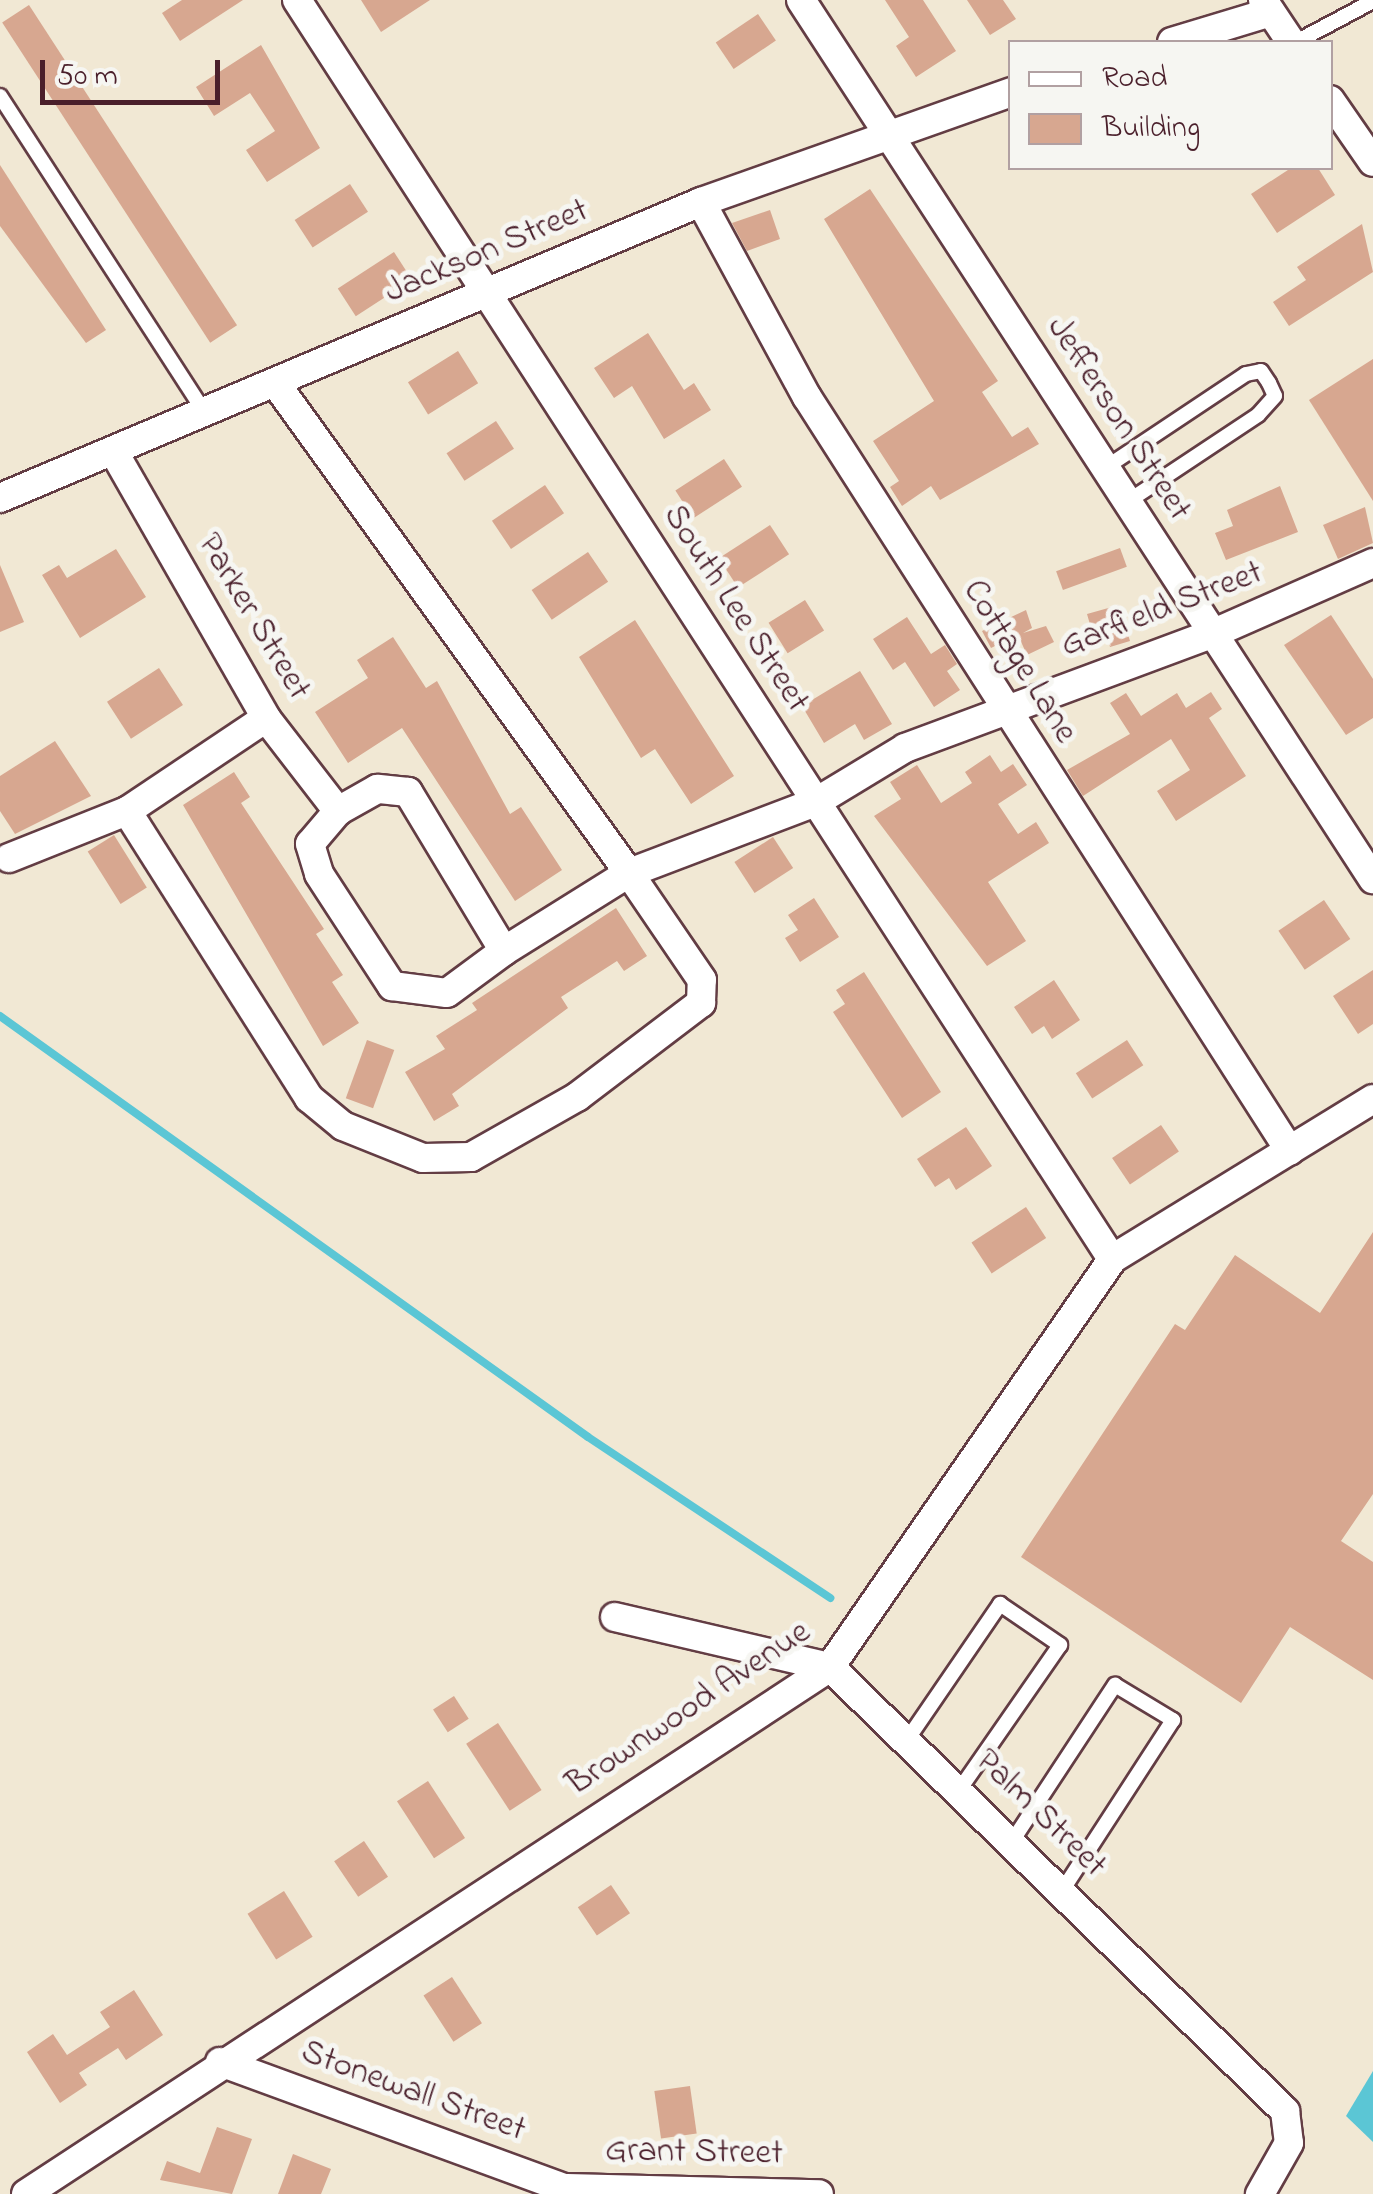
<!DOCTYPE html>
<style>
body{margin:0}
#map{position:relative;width:1373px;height:2194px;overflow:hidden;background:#f1e8d4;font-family:"Indie Flower",sans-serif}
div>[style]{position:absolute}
.water>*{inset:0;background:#5bc6d5}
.stream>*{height:8px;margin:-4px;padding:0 4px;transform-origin:4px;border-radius:4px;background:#5bc6d5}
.building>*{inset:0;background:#d7a790;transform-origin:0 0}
.roads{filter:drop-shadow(2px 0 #633d44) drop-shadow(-2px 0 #633d44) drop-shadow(0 2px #633d44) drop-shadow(0 -2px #633d44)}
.lane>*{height:14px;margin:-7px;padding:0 7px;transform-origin:7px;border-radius:7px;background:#fff}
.street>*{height:28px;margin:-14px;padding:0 14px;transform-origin:14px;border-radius:14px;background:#fff}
span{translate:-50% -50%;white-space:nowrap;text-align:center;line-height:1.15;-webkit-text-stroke:10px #f6f6f2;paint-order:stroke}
.street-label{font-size:35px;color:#4a1f2b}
.legend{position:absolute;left:1008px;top:40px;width:325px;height:130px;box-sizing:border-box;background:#f6f6f2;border:2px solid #b1a0a2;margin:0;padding:12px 18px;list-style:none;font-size:30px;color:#4a1f2b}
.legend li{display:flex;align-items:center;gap:20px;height:50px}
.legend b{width:50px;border:2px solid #b1a0a2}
.scale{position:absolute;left:40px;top:60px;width:180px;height:45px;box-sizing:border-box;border:5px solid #4a1f2b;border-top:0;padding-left:12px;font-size:30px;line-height:35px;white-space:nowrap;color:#4a1f2b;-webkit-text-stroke:8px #f6f6f2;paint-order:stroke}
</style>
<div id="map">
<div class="water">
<div style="clip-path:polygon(1373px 2071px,1373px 2142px,1346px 2116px)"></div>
</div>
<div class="stream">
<div style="left:0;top:1016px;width:723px;rotate:35.6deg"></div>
<div style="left:588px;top:1437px;width:291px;rotate:33.6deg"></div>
</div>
<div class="building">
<div style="clip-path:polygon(182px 0,243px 0,180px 41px,162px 13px)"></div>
<div style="clip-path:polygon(361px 0,430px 0,381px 32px)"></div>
<div style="clip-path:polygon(885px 0,923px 0,956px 51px,916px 77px,896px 46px,909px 37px)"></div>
<div style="clip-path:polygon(967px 0,1003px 0,1016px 19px,990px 35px)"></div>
<div style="left:29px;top:5px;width:382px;height:32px;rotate:57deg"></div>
<div style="left:758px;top:14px;width:32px;height:51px;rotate:56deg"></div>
<div style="clip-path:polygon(261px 45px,320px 148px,267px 182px,246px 150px,275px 131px,250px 93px,214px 116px,196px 87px)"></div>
<div style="clip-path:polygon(0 165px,106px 330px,86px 343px,0 226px)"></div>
<div style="clip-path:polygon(1291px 168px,1318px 168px,1335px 195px,1277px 233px,1251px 194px)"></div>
<div style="left:350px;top:184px;width:33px;height:66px;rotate:57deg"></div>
<div style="clip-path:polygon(870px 189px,998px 381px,982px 392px,1012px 437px,1028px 427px,1039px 444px,940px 500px,931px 486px,902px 506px,890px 487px,899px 481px,873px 441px,934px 401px,824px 219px)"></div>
<div style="clip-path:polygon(770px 210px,780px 239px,747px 251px,732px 223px)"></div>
<div style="clip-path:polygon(1362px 224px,1373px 272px,1289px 326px,1273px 302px,1306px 280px,1297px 267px)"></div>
<div style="left:394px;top:252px;width:33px;height:67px;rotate:57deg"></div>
<div style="clip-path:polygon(648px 333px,684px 390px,694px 383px,711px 410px,664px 439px,632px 386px,614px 398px,594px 368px)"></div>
<div style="left:458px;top:351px;width:38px;height:59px;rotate:58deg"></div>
<div style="clip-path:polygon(1373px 359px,1373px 501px,1309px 400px)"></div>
<div style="left:496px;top:421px;width:33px;height:59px;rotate:57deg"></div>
<div style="left:724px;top:459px;width:33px;height:58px;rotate:57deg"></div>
<div style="left:545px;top:485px;width:34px;height:64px;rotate:56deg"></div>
<div style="clip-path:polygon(1280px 486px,1298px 532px,1226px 560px,1215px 533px,1233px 526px,1227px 510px)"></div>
<div style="clip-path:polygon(1365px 507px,1373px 543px,1338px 559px,1323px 525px)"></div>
<div style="left:770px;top:525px;width:35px;height:61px;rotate:57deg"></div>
<div style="left:1120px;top:548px;width:20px;height:68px;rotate:70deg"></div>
<div style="clip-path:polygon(116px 549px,146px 597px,80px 638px,42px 575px,59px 565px,67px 578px)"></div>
<div style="left:588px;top:552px;width:36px;height:68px;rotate:56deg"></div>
<div style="clip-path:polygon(0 565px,24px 622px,0 632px)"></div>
<div style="left:805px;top:600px;width:36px;height:43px;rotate:58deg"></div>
<div style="clip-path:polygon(1119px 605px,1130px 641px,1110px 647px,1106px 632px,1093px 635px,1087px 614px)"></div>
<div style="clip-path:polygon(1026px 610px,1032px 628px,1023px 633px,1046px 626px,1054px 642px,1027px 655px,1018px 635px,991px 648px,982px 631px)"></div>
<div style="clip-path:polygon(1331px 615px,1373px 679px,1373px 718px,1346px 735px,1284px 645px)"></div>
<div style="clip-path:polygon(907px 617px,931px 654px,945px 645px,957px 664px,947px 671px,960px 690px,934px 707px,905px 662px,893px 670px,873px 639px)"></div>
<div style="clip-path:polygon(635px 620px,734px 776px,691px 804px,655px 749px,641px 758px,579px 657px)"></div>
<div style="clip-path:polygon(393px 637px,426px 688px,437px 681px,510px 814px,521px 807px,562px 870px,515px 901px,402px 728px,348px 763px,315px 712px,368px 678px,357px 660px)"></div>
<div style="left:159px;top:668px;width:44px;height:62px;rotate:57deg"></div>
<div style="clip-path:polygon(860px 671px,892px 724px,864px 740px,855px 724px,824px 743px,802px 706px)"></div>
<div style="clip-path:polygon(1211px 692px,1222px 709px,1209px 718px,1246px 776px,1176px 821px,1157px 791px,1190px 770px,1171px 739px,1083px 796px,1067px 770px,1130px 734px,1110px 703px,1126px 693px,1141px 716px,1177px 693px,1186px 708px)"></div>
<div style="clip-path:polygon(55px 741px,91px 796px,15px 834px,0 811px,0 776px)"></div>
<div style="clip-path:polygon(990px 755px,1001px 772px,1013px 764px,1027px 785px,998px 804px,1018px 834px,1036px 822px,1049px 843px,988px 882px,1026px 941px,987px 966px,874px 816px,901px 799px,890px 782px,917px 765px,941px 803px,972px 783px,965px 772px)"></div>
<div style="clip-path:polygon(234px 772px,250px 797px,241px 803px,324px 929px,316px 934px,343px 975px,332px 982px,359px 1023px,323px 1046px,183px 805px)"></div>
<div style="left:114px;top:835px;width:62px;height:31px;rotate:58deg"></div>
<div style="left:773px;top:837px;width:37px;height:46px;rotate:57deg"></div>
<div style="clip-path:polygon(814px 898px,839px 937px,800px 962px,785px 938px,798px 930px,788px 915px)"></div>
<div style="left:1324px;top:900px;width:47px;height:55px;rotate:56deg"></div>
<div style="clip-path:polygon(616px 908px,647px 956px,624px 971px,617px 961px,561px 997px,568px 1008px,452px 1094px,459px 1106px,434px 1121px,405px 1072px,445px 1049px,436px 1036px,477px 1010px,472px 1003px)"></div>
<div style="clip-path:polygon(1373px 970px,1373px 1024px,1358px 1034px,1333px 996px)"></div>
<div style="clip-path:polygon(864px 972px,941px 1092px,902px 1118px,833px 1012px,845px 1004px,836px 990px)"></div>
<div style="clip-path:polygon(1054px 980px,1080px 1020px,1052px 1039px,1044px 1026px,1032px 1034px,1014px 1007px)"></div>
<div style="left:367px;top:1040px;width:29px;height:62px;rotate:20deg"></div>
<div style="left:1127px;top:1040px;width:30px;height:61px;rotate:57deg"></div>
<div style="left:1161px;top:1125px;width:32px;height:59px;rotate:56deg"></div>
<div style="clip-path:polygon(966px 1127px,992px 1166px,956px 1190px,949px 1178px,935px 1187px,917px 1159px)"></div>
<div style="left:1026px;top:1207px;width:37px;height:65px;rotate:57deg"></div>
<div style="clip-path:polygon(1373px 1232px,1373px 1494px,1341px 1541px,1373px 1562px,1373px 1680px,1290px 1627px,1241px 1703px,1021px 1557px,1175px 1324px,1185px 1330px,1235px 1255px,1320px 1313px)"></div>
<div style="left:454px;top:1696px;width:27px;height:25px;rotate:57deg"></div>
<div style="left:498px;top:1723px;width:80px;height:38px;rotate:57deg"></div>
<div style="left:428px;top:1781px;width:68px;height:37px;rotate:57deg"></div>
<div style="left:364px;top:1841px;width:43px;height:36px;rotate:56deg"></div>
<div style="left:611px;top:1885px;width:34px;height:40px;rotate:56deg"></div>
<div style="left:284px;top:1891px;width:54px;height:43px;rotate:58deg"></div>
<div style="left:452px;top:1977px;width:55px;height:34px;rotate:57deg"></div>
<div style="clip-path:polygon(134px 1990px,163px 2035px,126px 2060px,118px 2048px,79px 2073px,87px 2085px,60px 2103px,27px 2052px,53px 2034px,67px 2055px,110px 2027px,100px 2012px)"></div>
<div style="left:690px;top:2086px;width:48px;height:36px;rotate:82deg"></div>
<div style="clip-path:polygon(217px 2127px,252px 2139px,232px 2194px,160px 2180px,167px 2161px,200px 2173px)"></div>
<div style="clip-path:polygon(293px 2154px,331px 2169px,321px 2194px,278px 2194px)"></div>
</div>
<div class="roads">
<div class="lane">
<div style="left:1296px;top:42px;width:87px;rotate:-28deg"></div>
<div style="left:0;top:96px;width:378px;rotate:57.1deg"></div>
<div style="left:1105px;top:468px;width:169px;rotate:-33.7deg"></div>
<div style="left:1246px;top:374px;width:15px;rotate:-11deg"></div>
<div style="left:1261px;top:371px;width:14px;rotate:56deg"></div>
<div style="left:1269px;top:383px;width:14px;rotate:65deg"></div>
<div style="left:1275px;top:396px;width:25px;rotate:132deg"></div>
<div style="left:1258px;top:415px;width:157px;rotate:146.4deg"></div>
<div style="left:907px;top:1740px;width:165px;rotate:-55.6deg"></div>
<div style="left:1000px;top:1604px;width:73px;rotate:34.3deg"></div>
<div style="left:1060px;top:1645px;width:175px;rotate:124.8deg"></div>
<div style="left:1013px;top:1840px;width:186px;rotate:-56.7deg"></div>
<div style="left:1115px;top:1685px;width:68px;rotate:31.1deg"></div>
<div style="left:1173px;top:1720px;width:200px;rotate:123deg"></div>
</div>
<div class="street">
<div style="left:297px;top:0;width:1500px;rotate:57.08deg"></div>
<div style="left:801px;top:0;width:1049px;rotate:56.95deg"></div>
<div style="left:1263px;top:0;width:50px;rotate:56.3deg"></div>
<div style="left:1172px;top:42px;width:103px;rotate:-16.9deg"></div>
<div style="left:1330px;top:100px;width:75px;rotate:55.3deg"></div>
<div style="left:701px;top:202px;width:222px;rotate:61.5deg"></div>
<div style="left:807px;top:397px;width:895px;rotate:57.36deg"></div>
<div style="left:115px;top:454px;width:304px;rotate:60.2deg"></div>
<div style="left:266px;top:718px;width:118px;rotate:52.3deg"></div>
<div style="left:338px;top:811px;width:43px;rotate:130.3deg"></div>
<div style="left:310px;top:844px;width:31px;rotate:73deg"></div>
<div style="left:319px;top:874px;width:134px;rotate:56.9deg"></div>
<div style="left:392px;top:986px;width:55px;rotate:7.3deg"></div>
<div style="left:447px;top:993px;width:71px;rotate:-36.4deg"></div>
<div style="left:504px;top:951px;width:186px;rotate:-121.1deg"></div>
<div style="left:408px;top:792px;width:31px;rotate:-174deg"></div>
<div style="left:377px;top:789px;width:45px;rotate:150.6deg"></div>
<div style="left:0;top:498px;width:761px;rotate:-22.89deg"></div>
<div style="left:701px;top:202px;width:329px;rotate:-19.5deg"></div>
<div style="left:127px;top:811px;width:340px;rotate:57.6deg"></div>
<div style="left:309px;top:1098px;width:44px;rotate:39.5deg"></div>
<div style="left:343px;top:1126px;width:86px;rotate:21.8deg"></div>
<div style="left:423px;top:1158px;width:48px;rotate:-1.2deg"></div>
<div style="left:471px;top:1157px;width:122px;rotate:-29.5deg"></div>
<div style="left:577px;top:1097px;width:156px;rotate:-37.2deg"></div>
<div style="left:701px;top:1003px;width:23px;rotate:-88deg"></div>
<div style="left:702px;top:980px;width:130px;rotate:-124.3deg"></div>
<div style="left:629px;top:873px;width:603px;rotate:-125.82deg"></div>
<div style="left:9px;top:858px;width:127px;rotate:-21.7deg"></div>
<div style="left:127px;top:811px;width:167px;rotate:-33.8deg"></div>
<div style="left:504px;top:951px;width:147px;rotate:-32deg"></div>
<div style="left:629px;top:873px;width:200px;rotate:-20.8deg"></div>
<div style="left:816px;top:802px;width:104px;rotate:-31.2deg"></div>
<div style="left:905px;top:748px;width:327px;rotate:-20.4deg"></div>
<div style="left:1212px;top:634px;width:176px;rotate:-23.8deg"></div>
<div style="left:615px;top:1617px;width:221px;rotate:13.1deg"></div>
<div style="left:830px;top:1667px;width:636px;rotate:44.3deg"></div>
<div style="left:1285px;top:2111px;width:32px;rotate:83deg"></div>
<div style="left:1289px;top:2143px;width:59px;rotate:119.6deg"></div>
<div style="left:220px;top:2062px;width:384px;rotate:20.1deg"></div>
<div style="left:567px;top:2188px;width:252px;rotate:1.4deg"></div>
<div style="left:26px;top:2194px;width:961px;rotate:-33.24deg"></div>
<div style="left:830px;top:1667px;width:496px;rotate:-55.3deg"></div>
<div style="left:1112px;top:1259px;width:306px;rotate:-31.5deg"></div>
</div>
</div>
<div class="street-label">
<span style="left:487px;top:252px;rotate:-23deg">Jackson Street</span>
<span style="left:1118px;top:419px;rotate:57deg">Jefferson Street</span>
<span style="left:735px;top:609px;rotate:57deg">South Lee Street</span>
<span style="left:1162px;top:610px;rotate:-21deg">Garfield Street</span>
<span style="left:253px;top:617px;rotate:59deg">Parker Street</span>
<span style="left:1019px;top:662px;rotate:58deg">Cottage Lane</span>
<span style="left:689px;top:1709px;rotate:-34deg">Brownwood Avenue</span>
<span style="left:1040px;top:1814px;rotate:44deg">Palm Street</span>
<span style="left:413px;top:2092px;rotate:20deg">Stonewall Street</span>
<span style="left:694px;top:2153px;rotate:1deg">Grant Street</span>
</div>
<ul class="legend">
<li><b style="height:12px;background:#fff"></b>Road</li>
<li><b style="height:28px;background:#d7a790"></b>Building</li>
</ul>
<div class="scale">50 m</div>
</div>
